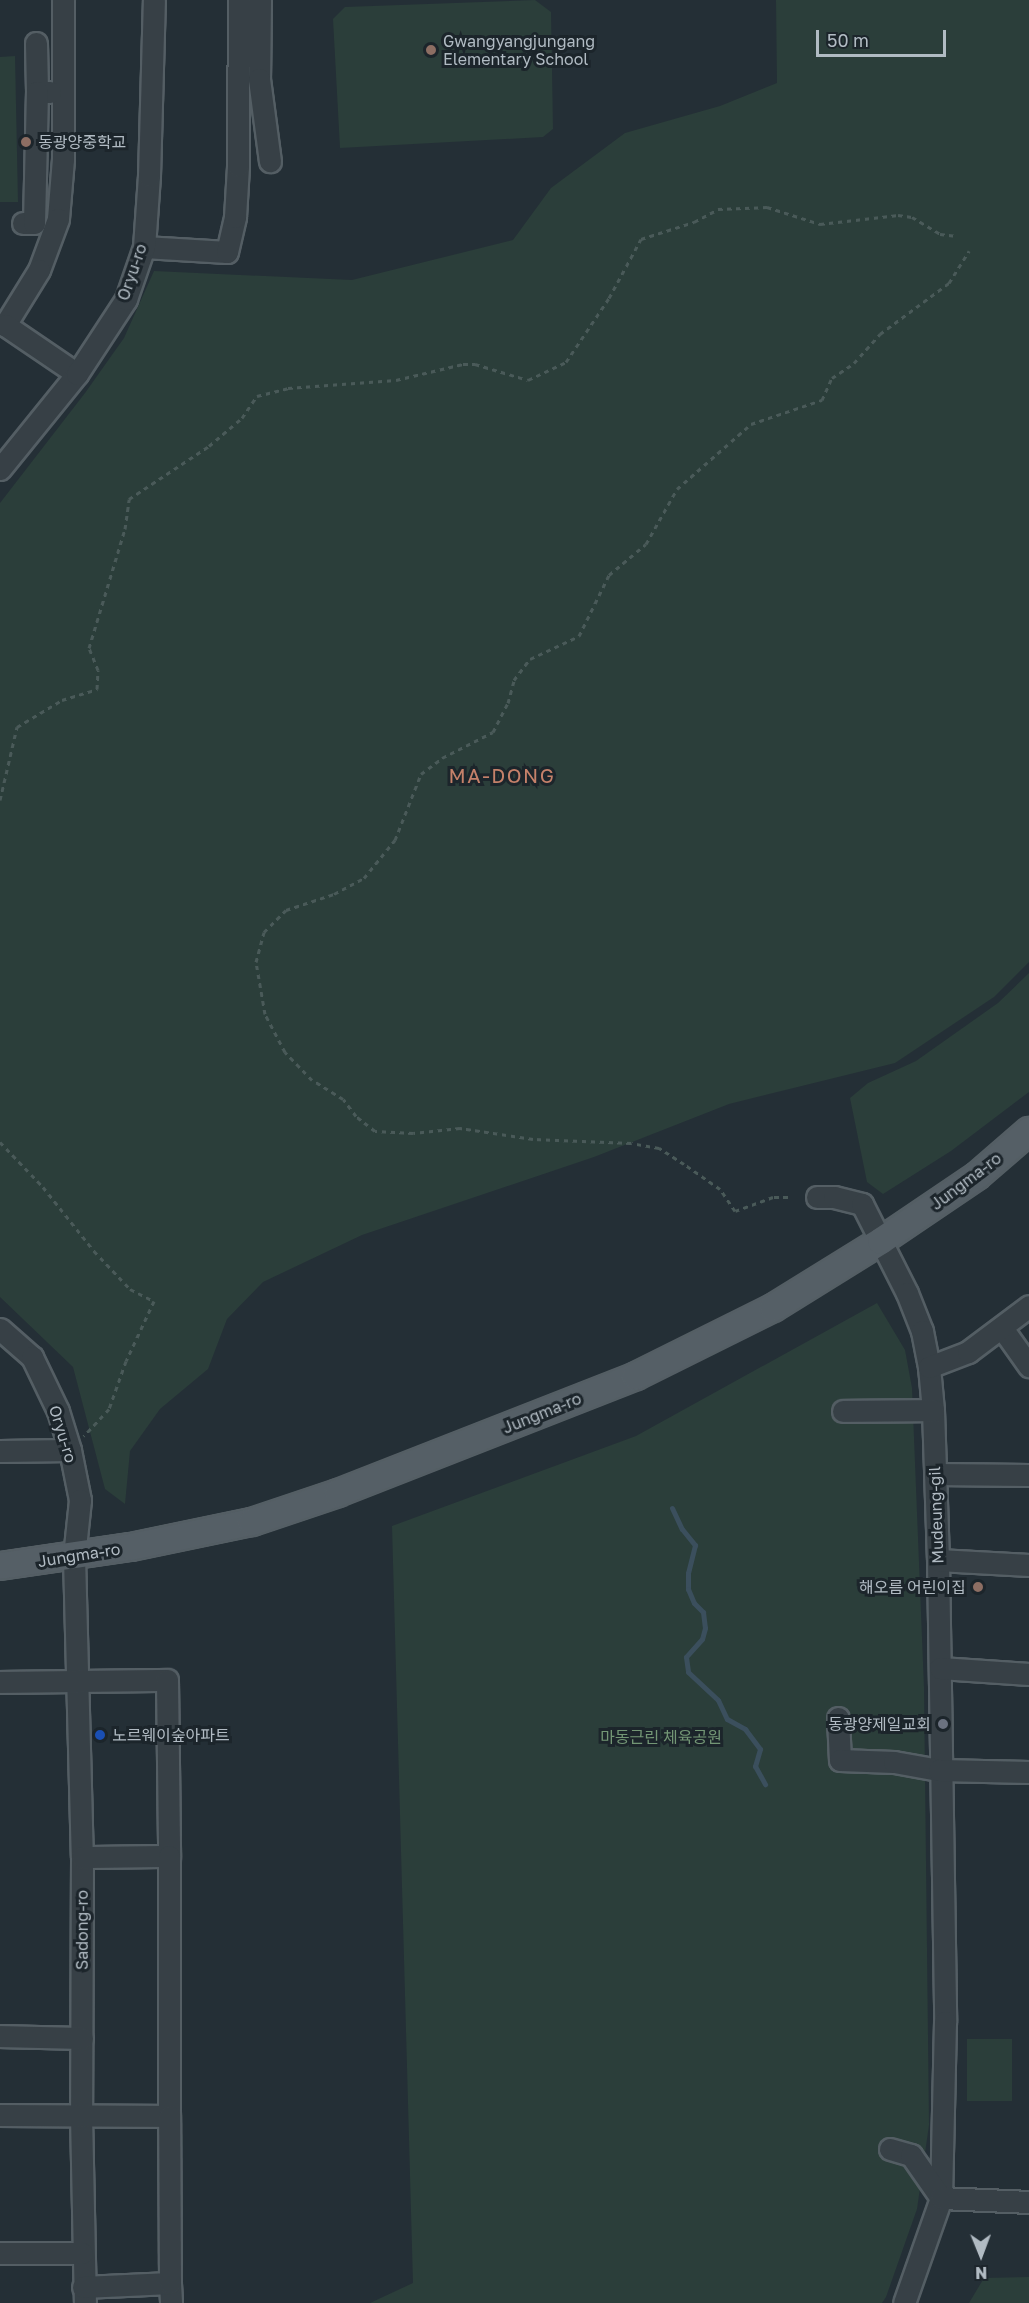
<!DOCTYPE html>
<meta charset="utf-8">
<style>
body{margin:0}
#map{position:relative;width:1029px;height:2303px;overflow:hidden;background:#242f36;font-family:"Golos Text","Noto Sans KR",sans-serif}
div>[style]{position:absolute}
.green>*{inset:0;background:#2b3e3a;transform-origin:0 0}
.stream>*{height:5px;margin:-2.5px;padding:0 2.5px;transform-origin:2.5px;border-radius:2.5px;background:#3b4f5d}
.path>*{height:3px;margin-top:-1.5px;transform-origin:0;background:repeating-linear-gradient(90deg,#4a5a59 0 4.5px,transparent 0 9px)}
.roads{filter:drop-shadow(2px 0 #545e64) drop-shadow(-2px 0 #545e64) drop-shadow(0 2px #545e64) drop-shadow(0 -2px #545e64)}
.minor>*{height:21px;margin:-10.5px;padding:0 10.5px;transform-origin:10.5px;border-radius:10.5px;background:#374046}
.major>*{height:26px;margin:-13px;padding:0 13px;transform-origin:13px;border-radius:13px;background:#555f66}
.dots>*{width:16px;height:16px;translate:-50% -50%;box-sizing:border-box;border:3px solid #1c252b;border-radius:50%}
span{translate:-50% -50%;white-space:nowrap;text-align:center;line-height:1.15;-webkit-text-stroke:6px #1c252b;paint-order:stroke}
.poi-label{font-size:16px;color:#b1bbc3}
.left{translate:0 -50%;text-align:left}
.right{translate:-100% -50%;text-align:right}
.street-label{font-size:16px;color:#b1bbc3}
.park-label{font-size:16px;color:#739675}
.quarter-label{font-size:20px;color:#c5816a;letter-spacing:1.5px}
.north{position:absolute;left:951px;top:2225px;width:60px;height:60px;-webkit-text-stroke:4px #1c252b;paint-order:stroke;rotate:179deg;font-size:16px;font-weight:700;line-height:24px;text-align:center;color:#b1bbc3}
.north::after{content:'';display:block;margin:auto;width:21px;height:27px;background:#b1bbc3;clip-path:polygon(50% 0,100% 100%,50% 72%,0 100%)}
.scale{position:absolute;left:816px;top:30px;width:130px;height:27px;box-sizing:border-box;border:3px solid #b1bbc3;border-top:0;padding-left:8px;font-size:18px;line-height:21px;white-space:nowrap;color:#b1bbc3;-webkit-text-stroke:4px #1c252b;paint-order:stroke}
</style>
<div id="map">
<div class="green">
<div style="clip-path:polygon(535px 0,551px 12px,553px 129px,543px 137px,340px 148px,333px 19px,345px 7px)"></div>
<div style="clip-path:polygon(776px 0,1029px 0,1029px 962px,994px 997px,895px 1063px,729px 1104px,594px 1157px,362px 1235px,263px 1282px,227px 1319px,208px 1369px,160px 1409px,130px 1451px,125px 1504px,105px 1489px,73px 1367px,0 1297px,0 503px,85px 393px,124px 338px,154px 271px,352px 280px,513px 240px,551px 188px,625px 133px,720px 106px,777px 83px)"></div>
<div style="clip-path:polygon(15px 56px,18px 202px,0 202px,0 57px)"></div>
<div style="clip-path:polygon(1029px 973px,1029px 1092px,951px 1151px,883px 1194px,867px 1182px,850px 1098px,868px 1083px,916px 1061px,998px 1003px)"></div>
<div style="clip-path:polygon(877px 1303px,905px 1350px,912px 1388px,924px 1688px,929px 2125px,917px 2209px,886px 2297px,882px 2303px,370px 2303px,413px 2283px,392px 1526px,636px 1436px)"></div>
<div style="left:967px;top:2039px;width:45px;height:62px"></div>
<div style="clip-path:polygon(1029px 2277px,1029px 2303px,969px 2303px,984px 2278px)"></div>
</div>
<div class="stream">
<div style="left:672px;top:1508px;width:23px;rotate:65deg"></div>
<div style="left:682px;top:1529px;width:21px;rotate:51deg"></div>
<div style="left:695px;top:1545px;width:29px;rotate:104deg"></div>
<div style="left:688px;top:1573px;width:16px;rotate:90deg"></div>
<div style="left:688px;top:1589px;width:15px;rotate:67deg"></div>
<div style="left:694px;top:1603px;width:13px;rotate:45deg"></div>
<div style="left:703px;top:1612px;width:16px;rotate:83deg"></div>
<div style="left:705px;top:1628px;width:11px;rotate:105deg"></div>
<div style="left:702px;top:1639px;width:24px;rotate:132deg"></div>
<div style="left:686px;top:1657px;width:15px;rotate:82deg"></div>
<div style="left:688px;top:1672px;width:41px;rotate:43deg"></div>
<div style="left:718px;top:1700px;width:21px;rotate:65deg"></div>
<div style="left:727px;top:1719px;width:21px;rotate:29deg"></div>
<div style="left:745px;top:1729px;width:25px;rotate:53deg"></div>
<div style="left:760px;top:1749px;width:18px;rotate:106deg"></div>
<div style="left:755px;top:1766px;width:21px;rotate:61deg"></div>
</div>
<div class="path">
<div style="left:0;top:800px;width:75px;rotate:-76.9deg"></div>
<div style="left:17px;top:727px;width:52px;rotate:-31deg"></div>
<div style="left:62px;top:700px;width:37px;rotate:-17deg"></div>
<div style="left:97px;top:689px;width:19px;rotate:-87deg"></div>
<div style="left:98px;top:670px;width:24px;rotate:-112deg"></div>
<div style="left:89px;top:648px;width:124px;rotate:-73.2deg"></div>
<div style="left:125px;top:529px;width:30px;rotate:-82deg"></div>
<div style="left:129px;top:499px;width:96px;rotate:-33.5deg"></div>
<div style="left:209px;top:446px;width:43px;rotate:-40.3deg"></div>
<div style="left:242px;top:418px;width:27px;rotate:-56deg"></div>
<div style="left:257px;top:396px;width:32px;rotate:-14deg"></div>
<div style="left:288px;top:388px;width:108px;rotate:-4.2deg"></div>
<div style="left:396px;top:380px;width:69px;rotate:-13.4deg"></div>
<div style="left:463px;top:364px;width:12px"></div>
<div style="left:475px;top:364px;width:55px;rotate:16.8deg"></div>
<div style="left:528px;top:380px;width:42px;rotate:-25.3deg"></div>
<div style="left:566px;top:362px;width:77px;rotate:-56.1deg"></div>
<div style="left:609px;top:298px;width:67px;rotate:-61.5deg"></div>
<div style="left:641px;top:239px;width:56px;rotate:-17.8deg"></div>
<div style="left:694px;top:222px;width:27px;rotate:-28deg"></div>
<div style="left:718px;top:209px;width:49px;rotate:-2.3deg"></div>
<div style="left:767px;top:207px;width:56px;rotate:17.8deg"></div>
<div style="left:820px;top:224px;width:79px;rotate:-6.6deg"></div>
<div style="left:898px;top:215px;width:14px;rotate:8deg"></div>
<div style="left:912px;top:217px;width:33px;rotate:31deg"></div>
<div style="left:940px;top:234px;width:17px;rotate:7deg"></div>
<div style="left:0;top:1142px;width:62px;rotate:46.3deg"></div>
<div style="left:43px;top:1187px;width:82px;rotate:51.4deg"></div>
<div style="left:94px;top:1251px;width:52px;rotate:46.5deg"></div>
<div style="left:130px;top:1289px;width:27px;rotate:27deg"></div>
<div style="left:154px;top:1301px;width:66px;rotate:115deg"></div>
<div style="left:126px;top:1361px;width:51px;rotate:109.5deg"></div>
<div style="left:109px;top:1409px;width:37px;rotate:133deg"></div>
<div style="left:788px;top:1197px;width:15px;rotate:180deg"></div>
<div style="left:773px;top:1197px;width:40px;rotate:159.8deg"></div>
<div style="left:735px;top:1211px;width:27px;rotate:-124deg"></div>
<div style="left:720px;top:1189px;width:44px;rotate:-145.2deg"></div>
<div style="left:684px;top:1164px;width:30px;rotate:-147deg"></div>
<div style="left:659px;top:1148px;width:28px;rotate:-170deg"></div>
<div style="left:631px;top:1143px;width:98px;rotate:-177.7deg"></div>
<div style="left:533px;top:1139px;width:74px;rotate:-171.4deg"></div>
<div style="left:460px;top:1128px;width:47px;rotate:173.9deg"></div>
<div style="left:413px;top:1133px;width:38px;rotate:-177deg"></div>
<div style="left:375px;top:1131px;width:24px;rotate:-142deg"></div>
<div style="left:356px;top:1116px;width:21px;rotate:-127deg"></div>
<div style="left:343px;top:1099px;width:36px;rotate:-148deg"></div>
<div style="left:312px;top:1080px;width:39px;rotate:-134deg"></div>
<div style="left:285px;top:1052px;width:43px;rotate:-117.8deg"></div>
<div style="left:265px;top:1014px;width:53px;rotate:-99.8deg"></div>
<div style="left:256px;top:962px;width:31px;rotate:-75deg"></div>
<div style="left:264px;top:932px;width:31px;rotate:-45deg"></div>
<div style="left:286px;top:910px;width:51px;rotate:-18.4deg"></div>
<div style="left:334px;top:894px;width:34px;rotate:-28deg"></div>
<div style="left:364px;top:878px;width:49px;rotate:-50.8deg"></div>
<div style="left:395px;top:840px;width:71px;rotate:-68.5deg"></div>
<div style="left:421px;top:774px;width:26px;rotate:-37deg"></div>
<div style="left:442px;top:758px;width:57px;rotate:-27deg"></div>
<div style="left:493px;top:732px;width:33px;rotate:-63deg"></div>
<div style="left:508px;top:703px;width:24px;rotate:-75deg"></div>
<div style="left:514px;top:680px;width:26px;rotate:-53deg"></div>
<div style="left:530px;top:659px;width:54px;rotate:-25.1deg"></div>
<div style="left:579px;top:636px;width:68px;rotate:-63.8deg"></div>
<div style="left:609px;top:575px;width:48px;rotate:-40deg"></div>
<div style="left:646px;top:544px;width:63px;rotate:-60.6deg"></div>
<div style="left:677px;top:489px;width:98px;rotate:-41.3deg"></div>
<div style="left:751px;top:424px;width:75px;rotate:-18.7deg"></div>
<div style="left:822px;top:400px;width:24px;rotate:-66deg"></div>
<div style="left:832px;top:378px;width:27px;rotate:-34deg"></div>
<div style="left:854px;top:363px;width:39px;rotate:-48deg"></div>
<div style="left:880px;top:334px;width:86px;rotate:-36.5deg"></div>
<div style="left:949px;top:283px;width:38px;rotate:-58deg"></div>
</div>
<div class="roads">
<div class="minor">
<div style="left:63px;top:0;width:159px;rotate:90deg"></div>
<div style="left:63px;top:159px;width:60px;rotate:94.8deg"></div>
<div style="left:58px;top:219px;width:54px;rotate:110.4deg"></div>
<div style="left:39px;top:270px;width:65px;rotate:121.7deg"></div>
<div style="left:5px;top:325px;width:87px;rotate:34.2deg"></div>
<div style="left:260px;top:0;width:79px;rotate:90.7deg"></div>
<div style="left:259px;top:79px;width:83px;rotate:82.4deg"></div>
<div style="left:36px;top:43px;width:49px;rotate:88.8deg"></div>
<div style="left:37px;top:92px;width:13px"></div>
<div style="left:23px;top:223px;width:11px"></div>
<div style="left:34px;top:223px;width:131px;rotate:-88.7deg"></div>
<div style="left:144px;top:247px;width:83px;rotate:3.4deg"></div>
<div style="left:227px;top:252px;width:36px;rotate:-77deg"></div>
<div style="left:235px;top:217px;width:51px;rotate:-86.6deg"></div>
<div style="left:238px;top:166px;width:166px;rotate:-89.7deg"></div>
<div style="left:0;top:469px;width:122px;rotate:-51deg"></div>
<div style="left:77px;top:374px;width:90px;rotate:-56.8deg"></div>
<div style="left:126px;top:299px;width:55px;rotate:-70.9deg"></div>
<div style="left:144px;top:247px;width:71px;rotate:-86deg"></div>
<div style="left:149px;top:176px;width:176px;rotate:-88.4deg"></div>
<div style="left:817px;top:1197px;width:17px"></div>
<div style="left:834px;top:1197px;width:29px;rotate:14deg"></div>
<div style="left:862px;top:1204px;width:100px;rotate:63.2deg"></div>
<div style="left:907px;top:1293px;width:41px;rotate:68.5deg"></div>
<div style="left:922px;top:1331px;width:37px;rotate:79deg"></div>
<div style="left:929px;top:1367px;width:43px;rotate:84.7deg"></div>
<div style="left:933px;top:1410px;width:150px;rotate:88.1deg"></div>
<div style="left:938px;top:1560px;width:462px;rotate:89.1deg"></div>
<div style="left:945px;top:2022px;width:176px;rotate:91.3deg"></div>
<div style="left:941px;top:2198px;width:111px;rotate:109.4deg"></div>
<div style="left:1002px;top:1328px;width:47px;rotate:54.6deg"></div>
<div style="left:0;top:1329px;width:43px;rotate:41.2deg"></div>
<div style="left:32px;top:1357px;width:60px;rotate:64.3deg"></div>
<div style="left:58px;top:1411px;width:41px;rotate:72.9deg"></div>
<div style="left:70px;top:1450px;width:51px;rotate:78.7deg"></div>
<div style="left:80px;top:1500px;width:57px;rotate:96deg"></div>
<div style="left:74px;top:1557px;width:300px;rotate:88.5deg"></div>
<div style="left:82px;top:1857px;width:258px;rotate:90.2deg"></div>
<div style="left:81px;top:2115px;width:188px;rotate:88.8deg"></div>
<div style="left:929px;top:1367px;width:42px;rotate:-21deg"></div>
<div style="left:968px;top:1352px;width:76px;rotate:-37deg"></div>
<div style="left:843px;top:1411px;width:90px;rotate:-0.6deg"></div>
<div style="left:0;top:1451px;width:70px;rotate:-0.8deg"></div>
<div style="left:935px;top:1474px;width:94px;rotate:0.6deg"></div>
<div style="left:938px;top:1560px;width:91px;rotate:3.1deg"></div>
<div style="left:940px;top:1668px;width:89px;rotate:3.9deg"></div>
<div style="left:0;top:1682px;width:167px;rotate:-0.7deg"></div>
<div style="left:167px;top:1680px;width:176px;rotate:89.3deg"></div>
<div style="left:169px;top:1856px;width:87px;rotate:179.3deg"></div>
<div style="left:838px;top:1718px;width:42px;rotate:87.3deg"></div>
<div style="left:840px;top:1760px;width:54px;rotate:2.1deg"></div>
<div style="left:894px;top:1762px;width:46px;rotate:10.1deg"></div>
<div style="left:939px;top:1770px;width:90px;rotate:1.3deg"></div>
<div style="left:0;top:2036px;width:82px;rotate:1.4deg"></div>
<div style="left:0;top:2115px;width:169px;rotate:0.3deg"></div>
<div style="left:169px;top:2116px;width:260px;rotate:-90deg"></div>
<div style="left:890px;top:2149px;width:22px;rotate:16deg"></div>
<div style="left:911px;top:2155px;width:52px;rotate:55.1deg"></div>
<div style="left:941px;top:2198px;width:88px;rotate:2.6deg"></div>
<div style="left:0;top:2253px;width:82px"></div>
<div style="left:170px;top:2283px;width:20px;rotate:87deg"></div>
<div style="left:83px;top:2287px;width:87px;rotate:-2.6deg"></div>
<div style="left:170px;top:2283px;width:167px;rotate:-90.3deg"></div>
</div>
<div class="major">
<div style="left:0;top:1566px;width:132px;rotate:-8.3deg"></div>
<div style="left:131px;top:1547px;width:124px;rotate:-11.7deg"></div>
<div style="left:252px;top:1522px;width:91px;rotate:-18.6deg"></div>
<div style="left:338px;top:1493px;width:320px;rotate:-21.4deg"></div>
<div style="left:636px;top:1376px;width:153px;rotate:-26.4deg"></div>
<div style="left:773px;top:1308px;width:127px;rotate:-31.8deg"></div>
<div style="left:881px;top:1241px;width:116px;rotate:-34.1deg"></div>
<div style="left:977px;top:1176px;width:69px;rotate:-40.9deg"></div>
</div>
</div>
<div class="dots">
<div style="left:431px;top:50px;background:#8d6e63"></div>
<div style="left:26px;top:142px;background:#8d6e63"></div>
<div style="left:978px;top:1587px;background:#8d6e63"></div>
<div style="left:943px;top:1724px;background:#6b7280"></div>
<div style="left:100px;top:1735px;background:#1a4fb4"></div>
</div>
<div class="poi-label">
<span class="left" style="left:443px;top:50px">Gwangyangjungang<br>Elementary School</span>
<span class="left" style="left:38px;top:142px">동광양중학교</span>
<span class="right" style="left:966px;top:1587px">해오름 어린이집</span>
<span class="right" style="left:931px;top:1724px">동광양제일교회</span>
<span class="left" style="left:112px;top:1735px">노르웨이숲아파트</span>
</div>
<div class="street-label">
<span style="left:132px;top:272px;rotate:-71deg">Oryu-ro</span>
<span style="left:966px;top:1181px;rotate:-37deg">Jungma-ro</span>
<span style="left:542px;top:1413px;rotate:-22deg">Jungma-ro</span>
<span style="left:63px;top:1434px;rotate:73deg">Oryu-ro</span>
<span style="left:936px;top:1515px;rotate:-92deg">Mudeung-gil</span>
<span style="left:79px;top:1555px;rotate:-9deg">Jungma-ro</span>
<span style="left:82px;top:1930px;rotate:-90deg">Sadong-ro</span>
</div>
<div class="park-label">
<span style="left:661px;top:1737px">마동근린 체육공원</span>
</div>
<div class="quarter-label">
<span style="left:502px;top:775px">MA-DONG</span>
</div>
<div class="north">N</div>
<div class="scale">50 m</div>
</div>
